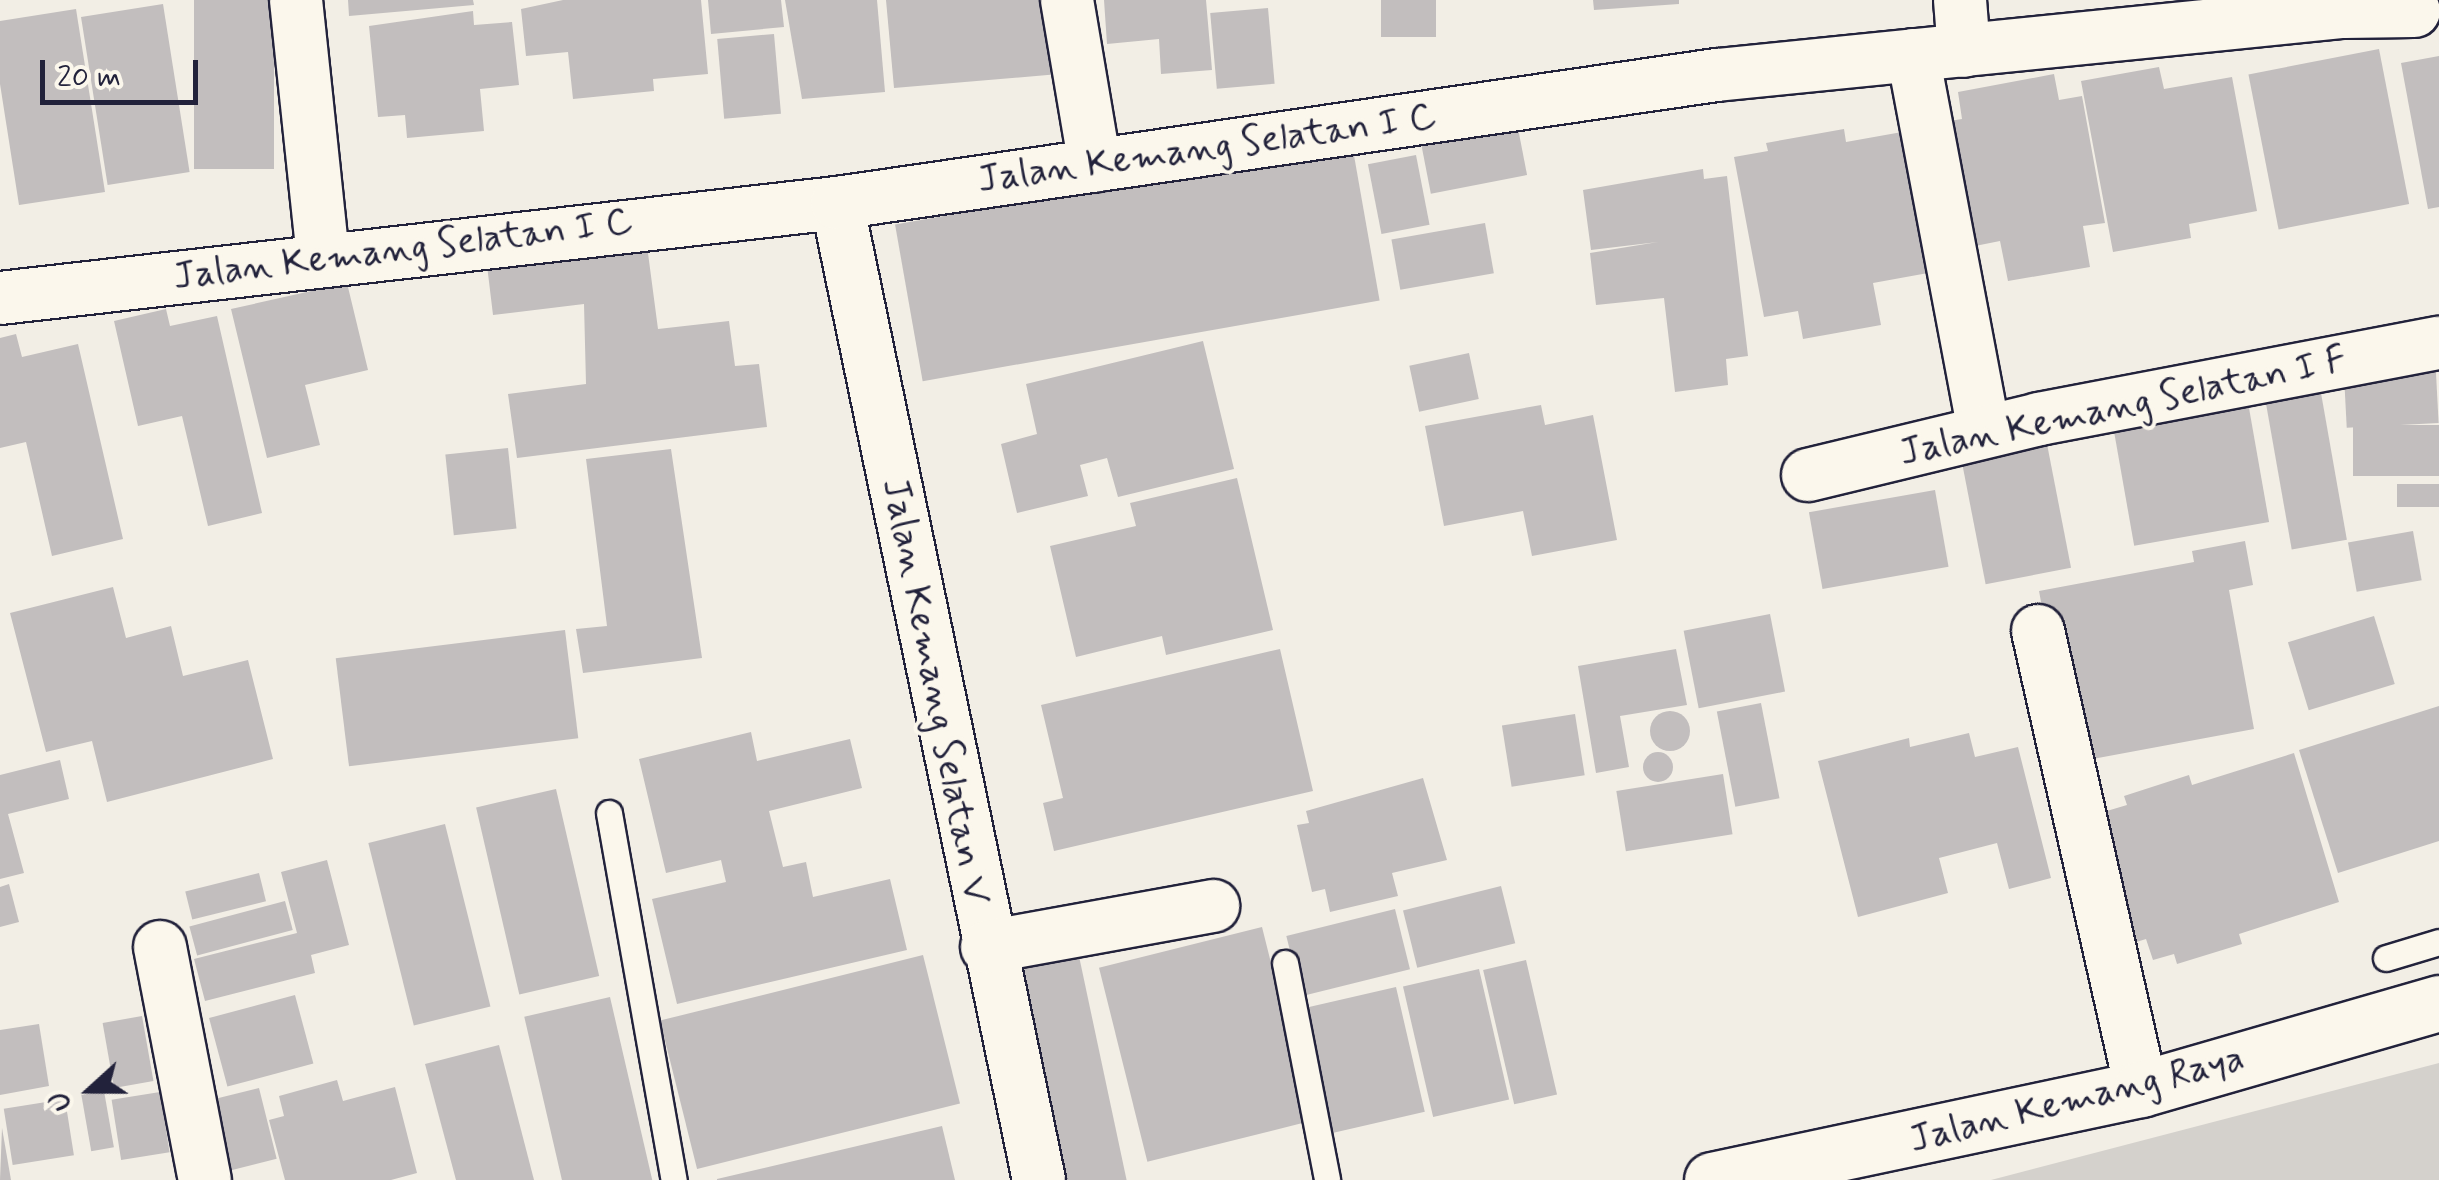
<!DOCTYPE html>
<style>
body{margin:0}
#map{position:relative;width:2439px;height:1180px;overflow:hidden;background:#f2eee5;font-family:Mynerve,sans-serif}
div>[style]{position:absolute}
.green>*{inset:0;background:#d4d1cc}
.building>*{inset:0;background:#c2bebe;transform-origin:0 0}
.round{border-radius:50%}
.roads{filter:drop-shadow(2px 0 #22223b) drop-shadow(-2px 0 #22223b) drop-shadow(0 2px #22223b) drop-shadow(0 -2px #22223b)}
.lane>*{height:25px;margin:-12.5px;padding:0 12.5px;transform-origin:12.5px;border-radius:12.5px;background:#fbf7ec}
.street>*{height:52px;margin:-26px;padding:0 26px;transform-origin:26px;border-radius:26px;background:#fbf7ec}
.secondary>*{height:55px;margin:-27.5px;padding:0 27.5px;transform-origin:27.5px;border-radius:27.5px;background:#fbf7ec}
span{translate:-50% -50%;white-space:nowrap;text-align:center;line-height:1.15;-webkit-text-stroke:8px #fbf7ec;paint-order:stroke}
.street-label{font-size:38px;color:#22223b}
.north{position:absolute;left:40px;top:1040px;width:100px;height:100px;-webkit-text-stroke:8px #fbf7ec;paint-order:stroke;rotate:249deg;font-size:28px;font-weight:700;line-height:40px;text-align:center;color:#22223b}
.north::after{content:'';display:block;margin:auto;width:35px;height:45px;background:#22223b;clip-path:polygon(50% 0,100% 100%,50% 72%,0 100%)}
.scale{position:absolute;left:40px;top:60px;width:158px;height:45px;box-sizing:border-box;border:5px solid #22223b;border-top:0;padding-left:12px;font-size:30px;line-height:35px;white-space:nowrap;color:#22223b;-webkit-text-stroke:8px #fbf7ec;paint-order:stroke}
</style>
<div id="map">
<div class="green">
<div style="clip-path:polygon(2439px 1063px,2439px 1180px,1991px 1180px)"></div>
</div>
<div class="building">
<div style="left:194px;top:0;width:80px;height:169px"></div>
<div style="clip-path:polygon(348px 0,473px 0,474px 5px,349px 16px)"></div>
<div style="clip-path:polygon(563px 0,701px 0,708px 74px,653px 79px,654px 91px,573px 99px,568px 52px,526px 56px,521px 9px)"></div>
<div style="clip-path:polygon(708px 0,781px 0,784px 27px,711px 34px)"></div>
<div style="clip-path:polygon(785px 0,877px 0,885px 92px,802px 99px)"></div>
<div style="clip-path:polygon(886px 0,1052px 0,1059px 74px,894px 88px)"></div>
<div style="clip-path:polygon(1104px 0,1206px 0,1212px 70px,1161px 74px,1159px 39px,1107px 44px)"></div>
<div style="left:1381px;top:0;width:55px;height:37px"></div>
<div style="clip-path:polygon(1593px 0,1679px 0,1679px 4px,1594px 10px)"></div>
<div style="left:163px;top:4px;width:170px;height:83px;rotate:81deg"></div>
<div style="left:1268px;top:8px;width:76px;height:58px;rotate:85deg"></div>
<div style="clip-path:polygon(76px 9px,105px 192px,19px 205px,0 84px,0 21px)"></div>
<div style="clip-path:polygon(473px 11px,474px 25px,512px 22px,519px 85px,480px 89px,484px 131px,407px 138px,405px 115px,378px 117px,369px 26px)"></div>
<div style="left:774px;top:34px;width:80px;height:57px;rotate:85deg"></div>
<div style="left:2379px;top:49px;width:158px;height:133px;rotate:79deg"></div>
<div style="clip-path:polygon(2439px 56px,2439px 207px,2428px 209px,2401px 63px)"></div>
<div style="clip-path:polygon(2159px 67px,2164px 89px,2232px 77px,2257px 211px,2189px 224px,2191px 238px,2113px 252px,2081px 81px)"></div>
<div style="clip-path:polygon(2054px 74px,2059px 100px,2082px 96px,2105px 223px,2083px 226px,2090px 267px,2008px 281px,2000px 241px,1960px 249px,1937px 123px,1962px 119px,1958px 92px)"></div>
<div style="left:1516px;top:118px;width:58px;height:98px;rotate:79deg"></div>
<div style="clip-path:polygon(1844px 129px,1846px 142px,1902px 132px,1928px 273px,1873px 283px,1881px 325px,1803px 339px,1798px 311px,1764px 317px,1734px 157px,1768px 151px,1766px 143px)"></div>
<div style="left:1352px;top:144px;width:159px;height:464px;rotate:80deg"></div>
<div style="left:1416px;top:155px;width:71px;height:49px;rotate:79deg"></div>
<div style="clip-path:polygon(1703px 169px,1704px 179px,1727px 176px,1748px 356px,1726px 359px,1728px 385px,1675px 392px,1664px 298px,1596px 305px,1590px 253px,1658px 242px,1591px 250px,1583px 190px)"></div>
<div style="left:1485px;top:223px;width:51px;height:95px;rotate:80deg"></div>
<div style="clip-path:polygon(646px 238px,658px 329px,729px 321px,735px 366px,759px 364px,767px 427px,517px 458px,508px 394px,586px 384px,584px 304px,493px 315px,486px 257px)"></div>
<div style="clip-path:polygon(347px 283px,368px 370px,305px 385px,320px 445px,267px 458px,231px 309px)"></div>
<div style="clip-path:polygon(166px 309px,170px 326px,217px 316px,262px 513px,208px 526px,182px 416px,138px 426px,114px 321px)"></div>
<div style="clip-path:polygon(16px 334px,22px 357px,78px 344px,123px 539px,52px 556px,26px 442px,0 448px,0 338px)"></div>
<div style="clip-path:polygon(1203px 341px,1234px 469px,1118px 497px,1107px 458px,1080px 465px,1088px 496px,1017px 513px,1001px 444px,1037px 434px,1026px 384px)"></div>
<div style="left:1469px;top:353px;width:47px;height:61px;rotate:78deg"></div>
<div style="left:2435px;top:354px;width:69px;height:92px;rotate:87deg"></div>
<div style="left:2246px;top:391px;width:133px;height:137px;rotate:80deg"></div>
<div style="left:2321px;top:393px;width:149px;height:56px;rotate:80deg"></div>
<div style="clip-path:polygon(1541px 405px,1545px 425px,1593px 415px,1617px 540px,1532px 556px,1523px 511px,1444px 526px,1425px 426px)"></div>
<div style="left:2439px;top:425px;width:51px;height:86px;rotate:90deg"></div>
<div style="left:2047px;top:444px;width:126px;height:87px;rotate:79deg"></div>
<div style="left:508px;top:448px;width:81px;height:63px;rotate:84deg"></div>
<div style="clip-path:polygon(671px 449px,702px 658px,583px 673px,576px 629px,607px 626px,586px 459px)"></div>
<div style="clip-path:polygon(1237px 478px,1273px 630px,1166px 655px,1162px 636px,1076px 657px,1050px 546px,1136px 526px,1130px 503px)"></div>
<div style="left:2439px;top:484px;width:23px;height:42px;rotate:90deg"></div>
<div style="left:1935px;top:490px;width:78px;height:128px;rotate:80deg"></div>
<div style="left:2413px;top:531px;width:50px;height:66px;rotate:80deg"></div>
<div style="clip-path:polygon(2245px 541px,2253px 585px,2229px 590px,2254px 729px,2071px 763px,2039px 591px,2194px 562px,2192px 551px)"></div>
<div style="clip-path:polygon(113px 587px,126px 638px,171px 626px,183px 676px,248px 660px,273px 759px,107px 802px,92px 741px,46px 752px,10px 613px)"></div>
<div style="left:1770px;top:614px;width:79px;height:88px;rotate:79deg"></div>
<div style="left:2374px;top:616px;width:71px;height:90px;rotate:73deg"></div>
<div style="left:565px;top:630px;width:109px;height:231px;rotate:83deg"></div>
<div style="clip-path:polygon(1280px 649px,1313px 791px,1054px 851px,1043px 803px,1063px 798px,1041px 705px)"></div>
<div style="clip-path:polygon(1676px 649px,1687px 705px,1620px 716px,1629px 767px,1596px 773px,1578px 666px)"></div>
<div style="left:1761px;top:703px;width:97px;height:45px;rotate:79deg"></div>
<div style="clip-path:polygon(2439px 706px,2439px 841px,2338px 873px,2299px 750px)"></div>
<div class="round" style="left:1650px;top:711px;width:40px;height:40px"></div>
<div style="left:1575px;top:714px;width:62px;height:74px;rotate:81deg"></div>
<div style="clip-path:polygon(751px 732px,757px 761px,850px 739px,862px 788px,769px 811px,783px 867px,806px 862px,813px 897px,890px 879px,907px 950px,677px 1004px,652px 899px,726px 882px,721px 860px,666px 873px,639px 759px)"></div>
<div style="clip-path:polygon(1969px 733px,1975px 757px,2018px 747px,2051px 878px,2009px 889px,1997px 843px,1939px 858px,1948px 893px,1858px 917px,1818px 761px,1909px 738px,1910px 747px)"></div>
<div class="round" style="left:1643px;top:752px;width:30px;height:30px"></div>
<div style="clip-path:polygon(2294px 753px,2339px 902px,2239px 934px,2242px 944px,2177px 964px,2174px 954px,2153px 960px,2146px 939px,2130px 944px,2090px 816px,2127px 805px,2124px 796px,2189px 775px,2192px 785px)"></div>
<div style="clip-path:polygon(60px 760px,69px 799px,8px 814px,24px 873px,0 879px,0 775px)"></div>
<div style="left:1723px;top:774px;width:61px;height:108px;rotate:81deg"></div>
<div style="clip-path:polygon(1423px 778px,1447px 860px,1392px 873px,1398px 896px,1330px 912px,1325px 889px,1312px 892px,1297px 825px,1309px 823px,1306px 811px)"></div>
<div style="left:556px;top:789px;width:192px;height:82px;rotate:77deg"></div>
<div style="left:445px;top:824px;width:188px;height:79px;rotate:76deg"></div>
<div style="clip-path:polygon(327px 860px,349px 945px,311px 955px,315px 973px,205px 1001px,194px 959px,297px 933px,281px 872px)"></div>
<div style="left:259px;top:873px;width:29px;height:76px;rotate:76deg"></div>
<div style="clip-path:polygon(9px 884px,19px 922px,0 927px,0 887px)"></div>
<div style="left:1501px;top:886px;width:59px;height:101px;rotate:76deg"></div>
<div style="left:285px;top:901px;width:30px;height:99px;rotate:75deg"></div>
<div style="left:1395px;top:909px;width:62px;height:112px;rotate:76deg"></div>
<div style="left:1262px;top:927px;width:200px;height:168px;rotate:76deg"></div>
<div style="left:1076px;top:942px;width:244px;height:71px;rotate:78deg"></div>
<div style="left:923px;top:955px;width:153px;height:271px;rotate:76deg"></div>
<div style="left:1526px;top:960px;width:138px;height:44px;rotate:77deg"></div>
<div style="left:1479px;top:969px;width:134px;height:78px;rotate:77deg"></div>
<div style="left:1396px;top:987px;width:128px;height:97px;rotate:77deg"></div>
<div style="left:295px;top:995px;width:71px;height:89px;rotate:75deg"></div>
<div style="left:610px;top:997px;width:188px;height:88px;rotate:77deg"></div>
<div style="left:142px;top:1016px;width:66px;height:40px;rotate:80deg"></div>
<div style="clip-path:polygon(39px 1024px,49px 1086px,0 1095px,0 1030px)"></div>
<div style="clip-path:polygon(499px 1045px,534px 1180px,456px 1180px,425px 1064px)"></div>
<div style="clip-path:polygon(337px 1080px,343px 1101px,395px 1087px,417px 1173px,391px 1180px,285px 1180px,269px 1120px,284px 1116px,279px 1096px)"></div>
<div style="left:259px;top:1088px;width:73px;height:52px;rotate:76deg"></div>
<div style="left:104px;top:1091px;width:57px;height:23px;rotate:80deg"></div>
<div style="left:160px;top:1092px;width:61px;height:49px;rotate:81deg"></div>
<div style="left:65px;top:1099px;width:57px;height:62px;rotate:81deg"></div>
<div style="clip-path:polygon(942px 1126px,955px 1180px,717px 1180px,717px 1179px)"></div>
<div style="clip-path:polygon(2px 1128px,11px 1180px,0 1180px)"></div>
</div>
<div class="roads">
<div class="lane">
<div style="left:609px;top:813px;width:373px;rotate:80deg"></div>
<div style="left:2386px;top:958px;width:55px;rotate:-16.8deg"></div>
<div style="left:1285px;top:963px;width:221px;rotate:79deg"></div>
</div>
<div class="street">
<div style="left:296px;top:0;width:259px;rotate:84deg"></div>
<div style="left:1067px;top:0;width:168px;rotate:80.4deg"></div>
<div style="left:1960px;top:0;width:51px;rotate:85.5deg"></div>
<div style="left:1913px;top:55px;width:383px;rotate:79.3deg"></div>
<div style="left:837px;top:203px;width:998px;rotate:78.32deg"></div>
<div style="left:0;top:298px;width:842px;rotate:-6.48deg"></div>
<div style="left:837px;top:203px;width:889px;rotate:-8.28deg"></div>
<div style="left:1717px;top:75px;width:629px;rotate:-5.75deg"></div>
<div style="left:2343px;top:12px;width:71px;rotate:-0.8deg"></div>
<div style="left:1808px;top:475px;width:238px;rotate:-13.6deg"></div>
<div style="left:2039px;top:419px;width:407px;rotate:-10.8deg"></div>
<div style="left:2038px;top:631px;width:469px;rotate:77.3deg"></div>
<div style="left:160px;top:947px;width:237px;rotate:79.1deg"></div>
<div style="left:987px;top:947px;width:230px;rotate:-10.3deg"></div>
</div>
<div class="secondary">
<div style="left:1712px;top:1180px;width:439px;rotate:-12deg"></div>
<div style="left:2141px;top:1089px;width:310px;rotate:-16.1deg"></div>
</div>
</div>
<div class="street-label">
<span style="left:1207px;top:149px;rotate:-8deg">Jalan Kemang Selatan I C</span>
<span style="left:403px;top:250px;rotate:-7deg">Jalan Kemang Selatan I C</span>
<span style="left:2123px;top:407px;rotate:-12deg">Jalan Kemang Selatan I F</span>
<span style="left:935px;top:692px;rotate:79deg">Jalan Kemang Selatan V</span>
<span style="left:2077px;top:1100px;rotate:-14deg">Jalan Kemang Raya</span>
</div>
<div class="north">U</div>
<div class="scale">20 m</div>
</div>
